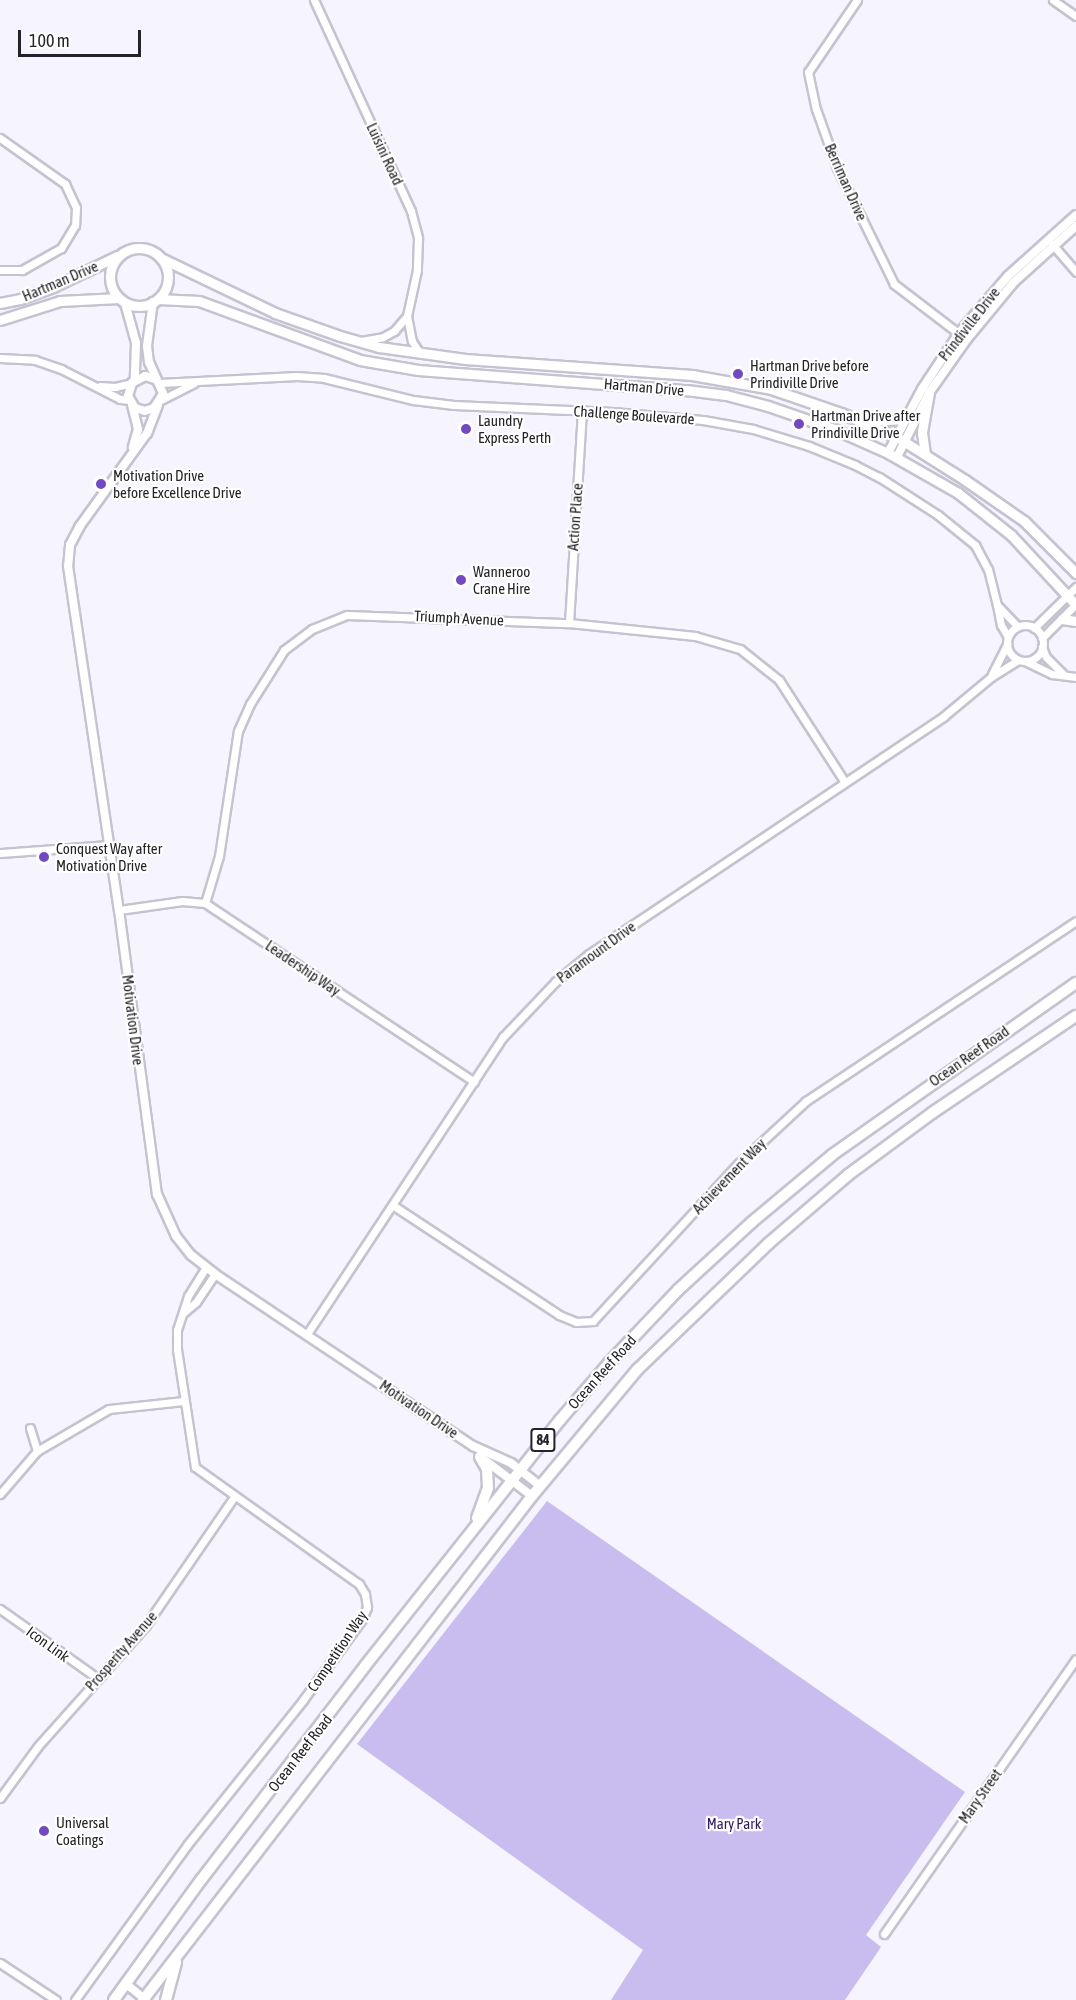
<!DOCTYPE html>
<style>
body{margin:0}
#map{position:relative;width:1076px;height:2000px;overflow:hidden;background:#f6f4ff;font-family:"Asap Condensed",sans-serif}
div>[style]{position:absolute}
.green>*{inset:0;background:#c9bdf0}
.roads{filter:drop-shadow(2px 0 #c6c3d0) drop-shadow(-2px 0 #c6c3d0) drop-shadow(0 2px #c6c3d0) drop-shadow(0 -2px #c6c3d0)}
.minor>*{height:7px;margin:-3.5px;padding:0 3.5px;transform-origin:3.5px;border-radius:3.5px;background:#fff}
.minor>.ring{margin:-3.5px;padding:0;box-sizing:content-box;background:none;border:7px solid #fff;border-radius:50%}
.tertiary>*{height:8px;margin:-4px;padding:0 4px;transform-origin:4px;border-radius:4px;background:#fff}
.secondary>*{height:9px;margin:-4.5px;padding:0 4.5px;transform-origin:4.5px;border-radius:4.5px;background:#fff}
.secondary>.ring{margin:-4.5px;padding:0;box-sizing:content-box;background:none;border:9px solid #fff;border-radius:50%}
.primary>*{height:10px;margin:-5px;padding:0 5px;transform-origin:5px;border-radius:5px;background:#fff}
.dots>*{width:16px;height:16px;translate:-50% -50%;box-sizing:border-box;border:3px solid #fff;border-radius:50%}
span{translate:-50% -50%;white-space:nowrap;text-align:center;line-height:1.15;-webkit-text-stroke:4.5px #fff;paint-order:stroke}
.shield-label span{padding:2px 4px;background:#fff;border:2px solid;border-radius:4px;-webkit-text-stroke-width:0}
.shield-label{font-size:14px;color:#242328;font-weight:700}
.street-label{font-size:15px;color:#242328}
.poi-label{font-size:15px;color:#242328}
.left{translate:0 -50%;text-align:left}
.park-label{font-size:15px;color:#33185f}
.scale{position:absolute;left:18px;top:30px;width:123px;height:27px;box-sizing:border-box;border:3px solid #242328;border-top:0;padding-left:8px;font-size:18px;line-height:21px;white-space:nowrap;color:#242328;-webkit-text-stroke:4px #fff;paint-order:stroke}
</style>
<div id="map">
<div class="green">
<div style="clip-path:polygon(547px 1501px,965px 1792px,866px 1935px,881px 1947px,845px 2000px,611px 2000px,643px 1950px,357px 1744px)"></div>
</div>
<div class="roads">
<div class="minor">
<div style="left:314px;top:0;width:232px;rotate:65.3deg"></div>
<div style="left:411px;top:211px;width:28px;rotate:75deg"></div>
<div style="left:418px;top:238px;width:32px;rotate:92deg"></div>
<div style="left:417px;top:270px;width:47px;rotate:102.3deg"></div>
<div style="left:407px;top:316px;width:25px;rotate:79deg"></div>
<div style="left:412px;top:341px;width:15px;rotate:58deg"></div>
<div style="left:857px;top:0;width:87px;rotate:124.2deg"></div>
<div style="left:808px;top:72px;width:38px;rotate:78deg"></div>
<div style="left:816px;top:109px;width:63px;rotate:70.4deg"></div>
<div style="left:837px;top:168px;width:129px;rotate:63.8deg"></div>
<div style="left:894px;top:284px;width:86px;rotate:37.4deg"></div>
<div style="left:1053px;top:0;width:28px;rotate:35deg"></div>
<div style="left:0;top:138px;width:80px;rotate:35.3deg"></div>
<div style="left:65px;top:184px;width:26px;rotate:65deg"></div>
<div style="left:76px;top:208px;width:17px;rotate:93deg"></div>
<div style="left:75px;top:225px;width:27px;rotate:121deg"></div>
<div style="left:61px;top:248px;width:45px;rotate:150.6deg"></div>
<div style="left:22px;top:270px;width:22px;rotate:180deg"></div>
<div style="left:1052px;top:244px;width:37px;rotate:49deg"></div>
<div style="left:361px;top:341px;width:22px;rotate:-10deg"></div>
<div style="left:383px;top:337px;width:13px;rotate:-29deg"></div>
<div style="left:394px;top:331px;width:20px;rotate:-49deg"></div>
<div style="left:0;top:358px;width:35px;rotate:3deg"></div>
<div style="left:35px;top:360px;width:28px;rotate:19deg"></div>
<div style="left:61px;top:369px;width:66px;rotate:27deg"></div>
<div style="left:120px;top:399px;width:10px;rotate:6deg"></div>
<div style="left:159px;top:383px;width:138px;rotate:-2.9deg"></div>
<div style="left:297px;top:376px;width:27px;rotate:4deg"></div>
<div style="left:324px;top:378px;width:92px;rotate:13.9deg"></div>
<div style="left:413px;top:400px;width:41px;rotate:7deg"></div>
<div style="left:454px;top:405px;width:159px;rotate:2.5deg"></div>
<div style="left:613px;top:412px;width:90px;rotate:5.1deg"></div>
<div style="left:703px;top:420px;width:51px;rotate:10.2deg"></div>
<div style="left:753px;top:429px;width:59px;rotate:16.9deg"></div>
<div style="left:809px;top:446px;width:50px;rotate:22.4deg"></div>
<div style="left:855px;top:465px;width:27px;rotate:27deg"></div>
<div style="left:879px;top:477px;width:70px;rotate:32.8deg"></div>
<div style="left:938px;top:515px;width:48px;rotate:39deg"></div>
<div style="left:975px;top:545px;width:27px;rotate:62deg"></div>
<div style="left:988px;top:569px;width:37px;rotate:76deg"></div>
<div style="left:997px;top:605px;width:30px;rotate:46deg"></div>
<div style="left:100px;top:386px;width:15px;rotate:4deg"></div>
<div style="left:115px;top:387px;width:17px;rotate:-13deg"></div>
<div style="left:161px;top:400px;width:37px;rotate:-27deg"></div>
<div style="left:997px;top:605px;width:20px;rotate:79deg"></div>
<div style="left:1001px;top:625px;width:14px;rotate:60deg"></div>
<div style="left:569px;top:623px;width:212px;rotate:-86.5deg"></div>
<div class="ring" style="left:1007px;top:625px;width:29px;height:29px"></div>
<div style="left:1034px;top:628px;width:59px;rotate:-44.3deg"></div>
<div style="left:1042px;top:638px;width:48px;rotate:-45deg"></div>
<div style="left:1042px;top:647px;width:11px;rotate:68deg"></div>
<div style="left:1046px;top:657px;width:24px;rotate:45deg"></div>
<div style="left:1025px;top:661px;width:30px;rotate:26deg"></div>
<div style="left:1052px;top:674px;width:24px;rotate:7deg"></div>
<div style="left:992px;top:674px;width:34px;rotate:-63deg"></div>
<div style="left:0;top:853px;width:109px;rotate:-4.2deg"></div>
<div style="left:205px;top:903px;width:49px;rotate:-73.4deg"></div>
<div style="left:219px;top:856px;width:126px;rotate:-81.4deg"></div>
<div style="left:238px;top:731px;width:30px;rotate:-66deg"></div>
<div style="left:250px;top:704px;width:64px;rotate:-57.8deg"></div>
<div style="left:284px;top:650px;width:35px;rotate:-37deg"></div>
<div style="left:312px;top:629px;width:38px;rotate:-22deg"></div>
<div style="left:347px;top:615px;width:222px;rotate:2.1deg"></div>
<div style="left:569px;top:623px;width:127px;rotate:5.9deg"></div>
<div style="left:695px;top:636px;width:47px;rotate:16.1deg"></div>
<div style="left:740px;top:649px;width:50px;rotate:38.5deg"></div>
<div style="left:779px;top:680px;width:120px;rotate:57.2deg"></div>
<div style="left:119px;top:910px;width:64px;rotate:-8.1deg"></div>
<div style="left:182px;top:901px;width:23px;rotate:5deg"></div>
<div style="left:205px;top:903px;width:323px;rotate:33.6deg"></div>
<div style="left:394px;top:1206px;width:198px;rotate:33.4deg"></div>
<div style="left:559px;top:1315px;width:18px;rotate:22deg"></div>
<div style="left:576px;top:1322px;width:17px;rotate:-3deg"></div>
<div style="left:593px;top:1321px;width:215px;rotate:-47.3deg"></div>
<div style="left:739px;top:1163px;width:91px;rotate:-42.8deg"></div>
<div style="left:806px;top:1101px;width:324px;rotate:-33.7deg"></div>
<div style="left:183px;top:1313px;width:17px;rotate:-40deg"></div>
<div style="left:196px;top:1302px;width:34px;rotate:-56deg"></div>
<div style="left:307px;top:1334px;width:356px;rotate:-56.6deg"></div>
<div style="left:503px;top:1037px;width:76px;rotate:-46.6deg"></div>
<div style="left:555px;top:982px;width:44px;rotate:-39.5deg"></div>
<div style="left:589px;top:954px;width:427px;rotate:-33.8deg"></div>
<div style="left:944px;top:716px;width:61px;rotate:-39.7deg"></div>
<div style="left:991px;top:677px;width:32px;rotate:-32deg"></div>
<div style="left:30px;top:1428px;width:24px;rotate:73deg"></div>
<div style="left:0;top:1494px;width:57px;rotate:-49.3deg"></div>
<div style="left:37px;top:1451px;width:83px;rotate:-30.3deg"></div>
<div style="left:109px;top:1409px;width:75px;rotate:-6.1deg"></div>
<div style="left:0;top:1609px;width:119px;rotate:35.4deg"></div>
<div style="left:0;top:1798px;width:64px;rotate:-53.8deg"></div>
<div style="left:38px;top:1746px;width:162px;rotate:-48.2deg"></div>
<div style="left:146px;top:1625px;width:155px;rotate:-55.5deg"></div>
<div style="left:884px;top:1934px;width:335px;rotate:-55.1deg"></div>
<div style="left:0;top:1963px;width:67px;rotate:33.5deg"></div>
<div style="left:75px;top:2000px;width:191px;rotate:-54.1deg"></div>
<div style="left:187px;top:1845px;width:186px;rotate:-51.3deg"></div>
<div style="left:303px;top:1700px;width:100px;rotate:-53.9deg"></div>
<div style="left:362px;top:1619px;width:13px;rotate:-67deg"></div>
<div style="left:367px;top:1607px;width:13px;rotate:-99deg"></div>
<div style="left:365px;top:1594px;width:12px;rotate:-121deg"></div>
<div style="left:359px;top:1584px;width:201px;rotate:-144.5deg"></div>
<div style="left:195px;top:1467px;width:119px;rotate:-98.7deg"></div>
<div style="left:177px;top:1349px;width:19px;rotate:-90deg"></div>
<div style="left:177px;top:1330px;width:36px;rotate:-72deg"></div>
<div style="left:188px;top:1296px;width:34px;rotate:-58deg"></div>
</div>
<div class="tertiary">
<div style="left:153px;top:302px;width:44px;rotate:97.8deg"></div>
<div style="left:147px;top:346px;width:16px;rotate:83deg"></div>
<div style="left:149px;top:362px;width:35px;rotate:66deg"></div>
<div style="left:163px;top:394px;width:17px;rotate:123deg"></div>
<div style="left:154px;top:408px;width:9px;rotate:162deg"></div>
<div style="left:145px;top:411px;width:10px;rotate:-163deg"></div>
<div style="left:135px;top:408px;width:14px;rotate:-120deg"></div>
<div style="left:128px;top:396px;width:14px;rotate:-73deg"></div>
<div style="left:132px;top:383px;width:15px;rotate:-28deg"></div>
<div style="left:145px;top:376px;width:10px;rotate:17deg"></div>
<div style="left:125px;top:303px;width:41px;rotate:74.6deg"></div>
<div style="left:136px;top:343px;width:37px;rotate:92deg"></div>
<div style="left:132px;top:405px;width:25px;rotate:76deg"></div>
<div style="left:138px;top:429px;width:19px;rotate:106deg"></div>
<div style="left:158px;top:405px;width:30px;rotate:111deg"></div>
<div style="left:147px;top:433px;width:115px;rotate:125.8deg"></div>
<div style="left:80px;top:526px;width:21px;rotate:118deg"></div>
<div style="left:70px;top:545px;width:21px;rotate:95deg"></div>
<div style="left:68px;top:566px;width:348px;rotate:81.6deg"></div>
<div style="left:119px;top:910px;width:287px;rotate:82.4deg"></div>
<div style="left:157px;top:1194px;width:46px;rotate:65.7deg"></div>
<div style="left:176px;top:1236px;width:24px;rotate:52deg"></div>
<div style="left:191px;top:1255px;width:31px;rotate:38deg"></div>
<div style="left:215px;top:1274px;width:310px;rotate:33.7deg"></div>
<div style="left:473px;top:1446px;width:42px;rotate:24.1deg"></div>
<div style="left:511px;top:1463px;width:37px;rotate:38deg"></div>
<div style="left:888px;top:453px;width:72px;rotate:-62deg"></div>
<div style="left:922px;top:389px;width:67px;rotate:-56.5deg"></div>
<div style="left:959px;top:333px;width:75px;rotate:-49.3deg"></div>
<div style="left:1008px;top:276px;width:91px;rotate:-41.9deg"></div>
<div style="left:897px;top:457px;width:72px;rotate:-63.4deg"></div>
<div style="left:929px;top:393px;width:66px;rotate:-54.9deg"></div>
<div style="left:967px;top:339px;width:74px;rotate:-50.5deg"></div>
<div style="left:1014px;top:282px;width:84px;rotate:-42.1deg"></div>
<div style="left:482px;top:1458px;width:63px;rotate:37.2deg"></div>
<div style="left:125px;top:1983px;width:27px;rotate:39deg"></div>
</div>
<div class="secondary">
<div class="ring" style="left:110px;top:248px;width:49px;height:49px"></div>
<div style="left:163px;top:259px;width:124px;rotate:25.7deg"></div>
<div style="left:275px;top:313px;width:69px;rotate:19.5deg"></div>
<div style="left:340px;top:336px;width:41px;rotate:15.8deg"></div>
<div style="left:379px;top:347px;width:87px;rotate:7.9deg"></div>
<div style="left:465px;top:359px;width:228px;rotate:4deg"></div>
<div style="left:692px;top:375px;width:80px;rotate:10deg"></div>
<div style="left:771px;top:389px;width:74px;rotate:18.9deg"></div>
<div style="left:841px;top:413px;width:61px;rotate:23.2deg"></div>
<div style="left:897px;top:437px;width:80px;rotate:32.3deg"></div>
<div style="left:965px;top:480px;width:72px;rotate:34.8deg"></div>
<div style="left:1024px;top:521px;width:74px;rotate:45deg"></div>
<div style="left:158px;top:299px;width:41px;rotate:2.8deg"></div>
<div style="left:199px;top:301px;width:171px;rotate:20.1deg"></div>
<div style="left:360px;top:360px;width:59px;rotate:9.8deg"></div>
<div style="left:418px;top:370px;width:269px;rotate:4.3deg"></div>
<div style="left:686px;top:390px;width:40px;rotate:7.1deg"></div>
<div style="left:726px;top:395px;width:43px;rotate:14.7deg"></div>
<div style="left:768px;top:406px;width:70px;rotate:19.2deg"></div>
<div style="left:834px;top:429px;width:59px;rotate:24deg"></div>
<div style="left:888px;top:453px;width:81px;rotate:29.7deg"></div>
<div style="left:958px;top:493px;width:68px;rotate:38.4deg"></div>
<div style="left:1011px;top:535px;width:96px;rotate:47.1deg"></div>
<div style="left:0;top:303px;width:20px;rotate:-11deg"></div>
<div style="left:20px;top:299px;width:35px;rotate:-20deg"></div>
<div style="left:53px;top:287px;width:71px;rotate:-25.8deg"></div>
<div style="left:0;top:320px;width:63px;rotate:-17.6deg"></div>
<div style="left:60px;top:301px;width:59px;rotate:-2.9deg"></div>
<div style="left:865px;top:421px;width:41px;rotate:-2.8deg"></div>
<div style="left:925px;top:454px;width:22px;rotate:-98deg"></div>
<div style="left:922px;top:432px;width:40px;rotate:-80deg"></div>
<div style="left:1062px;top:619px;width:14px;rotate:8deg"></div>
</div>
<div class="primary">
<div style="left:477px;top:1518px;width:32px;rotate:-70deg"></div>
<div style="left:488px;top:1488px;width:19px;rotate:-93deg"></div>
<div style="left:487px;top:1469px;width:14px;rotate:-120deg"></div>
<div style="left:114px;top:2000px;width:148px;rotate:-54.1deg"></div>
<div style="left:201px;top:1880px;width:270px;rotate:-52.5deg"></div>
<div style="left:365px;top:1666px;width:314px;rotate:-51.6deg"></div>
<div style="left:560px;top:1420px;width:75px;rotate:-49.3deg"></div>
<div style="left:609px;top:1363px;width:100px;rotate:-46.6deg"></div>
<div style="left:678px;top:1290px;width:100px;rotate:-42.6deg"></div>
<div style="left:752px;top:1222px;width:104px;rotate:-39.9deg"></div>
<div style="left:832px;top:1155px;width:299px;rotate:-35.2deg"></div>
<div style="left:143px;top:2000px;width:637px;rotate:-52.34deg"></div>
<div style="left:532px;top:1496px;width:165px;rotate:-50.2deg"></div>
<div style="left:638px;top:1369px;width:182px;rotate:-43.9deg"></div>
<div style="left:769px;top:1243px;width:104px;rotate:-40.7deg"></div>
<div style="left:848px;top:1175px;width:104px;rotate:-36.4deg"></div>
<div style="left:932px;top:1113px;width:174px;rotate:-34deg"></div>
<div style="left:166px;top:2000px;width:39px;rotate:-75deg"></div>
</div>
</div>
<div class="dots">
<div style="left:738px;top:374px;background:#7349c2"></div>
<div style="left:799px;top:424px;background:#7349c2"></div>
<div style="left:466px;top:429px;background:#7349c2"></div>
<div style="left:101px;top:484px;background:#7349c2"></div>
<div style="left:461px;top:580px;background:#7349c2"></div>
<div style="left:44px;top:857px;background:#7349c2"></div>
<div style="left:44px;top:1831px;background:#7349c2"></div>
</div>
<div class="shield-label">
<span style="left:543px;top:1440px">84</span>
</div>
<div class="street-label">
<span style="left:385px;top:154px;rotate:65deg">Luisini Road</span>
<span style="left:846px;top:182px;rotate:66deg">Berriman Drive</span>
<span style="left:60px;top:281px;rotate:-23deg">Hartman Drive</span>
<span style="left:969px;top:324px;rotate:-52deg">Prindiville Drive</span>
<span style="left:644px;top:387px;rotate:5deg">Hartman Drive</span>
<span style="left:634px;top:415px;rotate:4deg">Challenge Boulevarde</span>
<span style="left:575px;top:517px;rotate:-86deg">Action Place</span>
<span style="left:459px;top:618px;rotate:3deg">Triumph Avenue</span>
<span style="left:596px;top:952px;rotate:-36deg">Paramount Drive</span>
<span style="left:303px;top:968px;rotate:34deg">Leadership Way</span>
<span style="left:133px;top:1020px;rotate:83deg">Motivation Drive</span>
<span style="left:969px;top:1056px;rotate:-35deg">Ocean Reef Road</span>
<span style="left:729px;top:1176px;rotate:-46deg">Achievement Way</span>
<span style="left:602px;top:1372px;rotate:-48deg">Ocean Reef Road</span>
<span style="left:419px;top:1409px;rotate:34deg">Motivation Drive</span>
<span style="left:48px;top:1644px;rotate:36deg">Icon Link</span>
<span style="left:121px;top:1651px;rotate:-49deg">Prosperity Avenue</span>
<span style="left:337px;top:1651px;rotate:-56deg">Competition Way</span>
<span style="left:300px;top:1753px;rotate:-52deg">Ocean Reef Road</span>
<span style="left:980px;top:1796px;rotate:-55deg">Mary Street</span>
</div>
<div class="poi-label">
<span class="left" style="left:750px;top:374px">Hartman Drive before<br>Prindiville Drive</span>
<span class="left" style="left:811px;top:424px">Hartman Drive after<br>Prindiville Drive</span>
<span class="left" style="left:478px;top:429px">Laundry<br>Express Perth</span>
<span class="left" style="left:113px;top:484px">Motivation Drive<br>before Excellence Drive</span>
<span class="left" style="left:473px;top:580px">Wanneroo<br>Crane Hire</span>
<span class="left" style="left:56px;top:857px">Conquest Way after<br>Motivation Drive</span>
<span class="left" style="left:56px;top:1831px">Universal<br>Coatings</span>
</div>
<div class="park-label">
<span style="left:734px;top:1824px">Mary Park</span>
</div>
<div class="scale">100 m</div>
</div>
